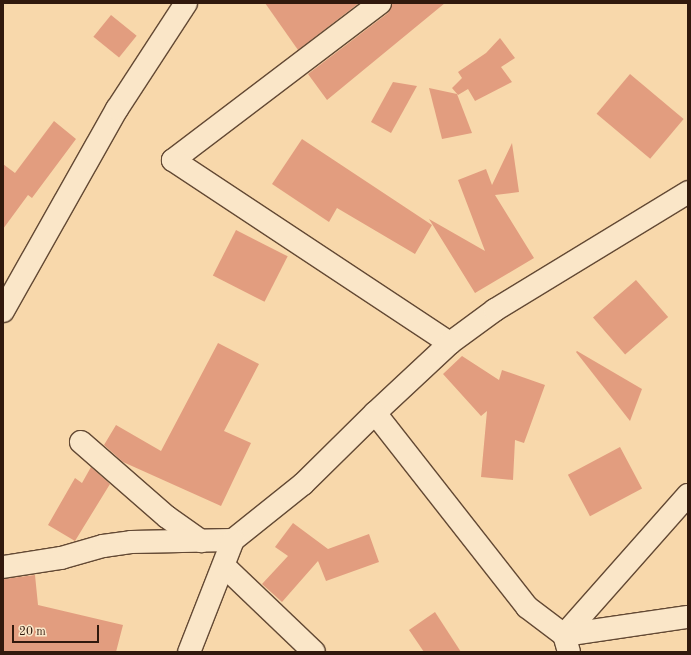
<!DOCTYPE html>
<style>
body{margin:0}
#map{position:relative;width:691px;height:655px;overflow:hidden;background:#f8d8ab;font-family:"Old Standard TT",serif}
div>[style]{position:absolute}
.building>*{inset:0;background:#e29d7f;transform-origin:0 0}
.roads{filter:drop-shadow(1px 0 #634934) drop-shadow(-1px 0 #634934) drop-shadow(0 1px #634934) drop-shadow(0 -1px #634934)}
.street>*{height:22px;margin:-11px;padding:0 11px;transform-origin:11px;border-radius:11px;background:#fae6c8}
span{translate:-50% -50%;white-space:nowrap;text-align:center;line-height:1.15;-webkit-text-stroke:3px #fae6c8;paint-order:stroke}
.frame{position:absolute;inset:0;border:4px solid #31190d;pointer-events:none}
.scale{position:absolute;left:12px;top:625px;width:87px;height:18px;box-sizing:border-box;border:2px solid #31190d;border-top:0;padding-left:5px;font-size:12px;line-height:14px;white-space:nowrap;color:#31190d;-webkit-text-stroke:3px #fae6c8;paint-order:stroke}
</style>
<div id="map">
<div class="building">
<div style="clip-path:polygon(265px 3px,359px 3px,298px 50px)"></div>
<div style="clip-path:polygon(392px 3px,445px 3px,327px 100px,308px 74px,388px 13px)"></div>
<div style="left:111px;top:15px;width:33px;height:28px;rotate:39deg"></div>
<div style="clip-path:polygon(500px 38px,515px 58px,501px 67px,512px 82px,475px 101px,468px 89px,458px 95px,452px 88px,462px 78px,458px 72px,486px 53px)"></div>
<div style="left:630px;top:74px;width:70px;height:52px;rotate:40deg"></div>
<div style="clip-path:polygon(393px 82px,417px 86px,391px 133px,371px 122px)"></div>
<div style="clip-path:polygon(429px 88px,457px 94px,472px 133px,442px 139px)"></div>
<div style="clip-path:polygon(54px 121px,76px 139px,32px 198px,28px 195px,3px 229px,3px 164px,15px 173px)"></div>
<div style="clip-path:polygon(302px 139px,432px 225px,415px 254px,337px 208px,329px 222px,272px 184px)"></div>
<div style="clip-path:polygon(512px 143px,519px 192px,495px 195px,534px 258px,475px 293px,429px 219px,485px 251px,458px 180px,486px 169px,492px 185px)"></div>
<div style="left:236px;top:230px;width:58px;height:51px;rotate:27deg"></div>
<div style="left:636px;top:280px;width:49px;height:57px;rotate:49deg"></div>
<div style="clip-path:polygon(218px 343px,259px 364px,224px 431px,251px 443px,221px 506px,123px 462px,104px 445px,116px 425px,161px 451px)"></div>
<div style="clip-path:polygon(577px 351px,642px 389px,630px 421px,576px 352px)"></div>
<div style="clip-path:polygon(462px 356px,499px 380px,502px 370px,545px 385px,524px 443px,515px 440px,513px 480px,481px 477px,487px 411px,481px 416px,443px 374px)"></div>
<div style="left:620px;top:447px;width:47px;height:59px;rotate:62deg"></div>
<div style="clip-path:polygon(91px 467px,110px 484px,75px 541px,48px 525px,75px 478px,82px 483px)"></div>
<div style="clip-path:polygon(293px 523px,328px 549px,369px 534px,379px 562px,326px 581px,318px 561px,282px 602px,262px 584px,288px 556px,275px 547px)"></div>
<div style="clip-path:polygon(35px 575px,38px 605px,123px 625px,116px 652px,3px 652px,3px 579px)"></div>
<div style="clip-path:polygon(435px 612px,461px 652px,424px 652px,409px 630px)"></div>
</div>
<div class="roads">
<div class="street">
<div style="left:380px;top:3px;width:260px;rotate:142.8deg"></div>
<div style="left:173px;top:160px;width:332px;rotate:33.5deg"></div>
<div style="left:3px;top:311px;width:232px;rotate:-60.6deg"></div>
<div style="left:117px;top:109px;width:126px;rotate:-56.9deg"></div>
<div style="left:375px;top:413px;width:103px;rotate:-43deg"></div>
<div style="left:450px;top:343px;width:56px;rotate:-36.3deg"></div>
<div style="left:495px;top:310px;width:226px;rotate:-31.4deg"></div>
<div style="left:81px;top:442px;width:114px;rotate:41.1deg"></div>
<div style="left:167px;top:517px;width:42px;rotate:35.2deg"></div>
<div style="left:233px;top:540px;width:90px;rotate:-38.7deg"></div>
<div style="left:303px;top:484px;width:101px;rotate:-44.6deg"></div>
<div style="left:375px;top:413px;width:246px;rotate:51.9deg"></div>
<div style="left:527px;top:607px;width:46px;rotate:37.1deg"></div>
<div style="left:564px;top:635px;width:187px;rotate:-48.5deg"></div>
<div style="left:224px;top:566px;width:124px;rotate:43.7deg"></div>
<div style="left:3px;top:567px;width:59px;rotate:-8.8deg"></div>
<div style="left:61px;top:558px;width:44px;rotate:-15.9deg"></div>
<div style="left:103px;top:546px;width:28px;rotate:-8deg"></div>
<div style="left:131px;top:542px;width:102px;rotate:-1.1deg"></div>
<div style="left:233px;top:540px;width:120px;rotate:111.4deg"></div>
<div style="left:569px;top:652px;width:18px;rotate:-106deg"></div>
<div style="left:564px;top:635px;width:125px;rotate:-8.3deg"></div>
</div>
</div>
<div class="frame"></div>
<div class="scale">20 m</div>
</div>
